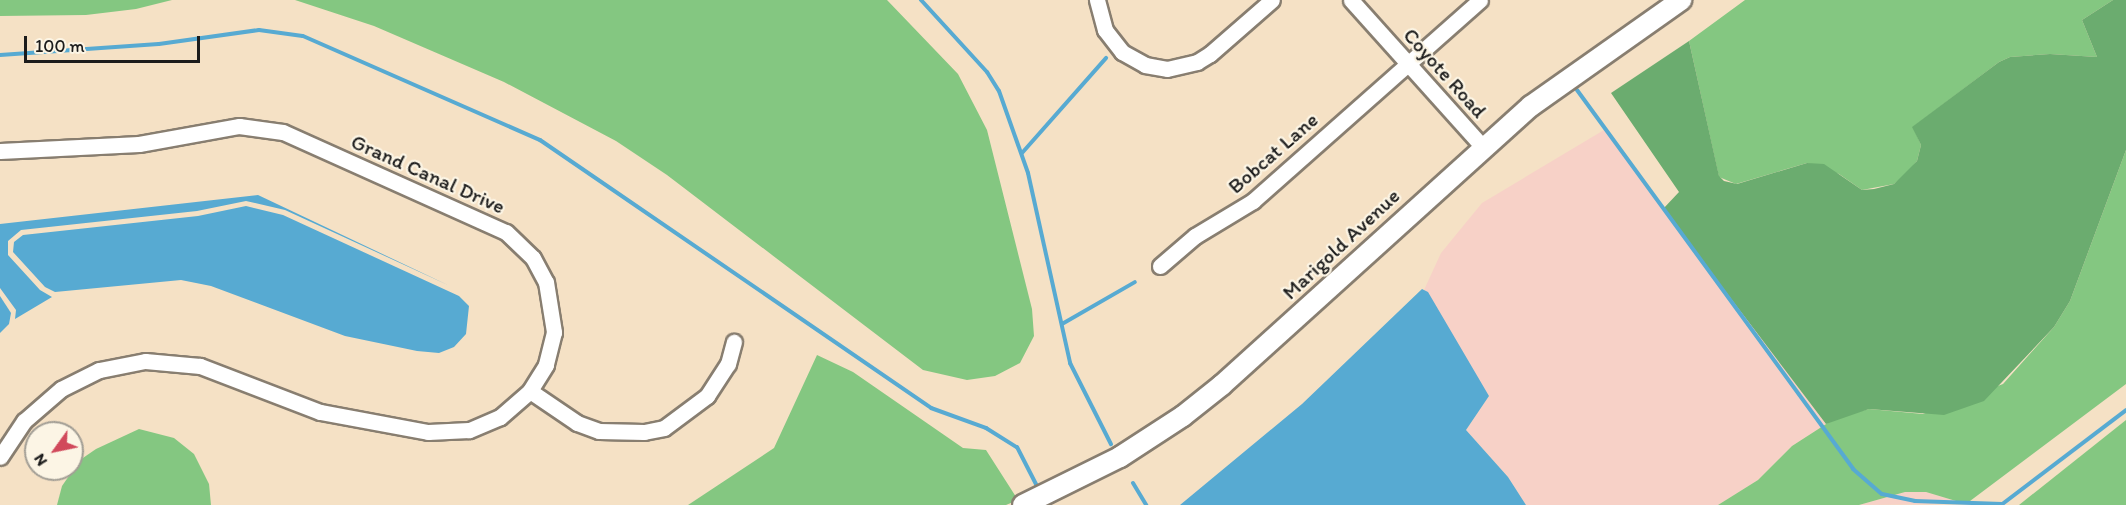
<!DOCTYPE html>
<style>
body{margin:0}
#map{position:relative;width:2126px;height:505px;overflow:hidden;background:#f5e1c5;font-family:Itim,sans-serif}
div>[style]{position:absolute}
.built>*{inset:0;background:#f7d1c7}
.green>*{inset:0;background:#84c781}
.forest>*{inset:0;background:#6bac6f}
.water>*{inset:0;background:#57aad2}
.stream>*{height:4px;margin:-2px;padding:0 2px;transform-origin:2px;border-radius:2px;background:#57aad2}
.roads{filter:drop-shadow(2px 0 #887e70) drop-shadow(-2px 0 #887e70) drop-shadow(0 2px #887e70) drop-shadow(0 -2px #887e70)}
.minor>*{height:15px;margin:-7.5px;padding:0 7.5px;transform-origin:7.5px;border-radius:7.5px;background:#fff}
.major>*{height:20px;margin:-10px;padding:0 10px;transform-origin:10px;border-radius:10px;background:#fff}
span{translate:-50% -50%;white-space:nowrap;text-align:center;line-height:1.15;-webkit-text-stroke:4.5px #fcf5e5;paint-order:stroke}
.street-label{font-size:21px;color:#1c1c1c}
.north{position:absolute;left:24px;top:421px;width:60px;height:60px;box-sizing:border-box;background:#fcf5e5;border:2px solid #a29e95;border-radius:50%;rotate:237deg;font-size:16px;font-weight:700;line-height:24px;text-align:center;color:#1c1c1c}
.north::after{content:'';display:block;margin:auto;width:21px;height:27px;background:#d1495b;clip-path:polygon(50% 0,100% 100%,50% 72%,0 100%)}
.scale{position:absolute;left:24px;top:36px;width:176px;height:27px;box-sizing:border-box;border:3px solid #1c1c1c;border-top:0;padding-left:8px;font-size:18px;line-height:21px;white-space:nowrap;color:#1c1c1c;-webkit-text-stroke:4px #fcf5e5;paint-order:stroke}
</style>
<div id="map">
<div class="built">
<div style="clip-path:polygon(1604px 130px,1826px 424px,1792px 446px,1758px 480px,1718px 505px,1526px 505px,1508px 477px,1466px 430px,1489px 396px,1424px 290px,1441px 253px,1482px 203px)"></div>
<div style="clip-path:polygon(1905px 492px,1926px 492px,1966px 504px,1859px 505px)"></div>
</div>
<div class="green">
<div style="clip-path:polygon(0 0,172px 0,136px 9px,86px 15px,0 16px)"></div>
<div style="clip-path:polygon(295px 0,887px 0,958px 74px,987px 130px,1032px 309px,1034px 336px,1020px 363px,995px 376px,967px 380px,923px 370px,667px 175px,616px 141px,504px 82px,374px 26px)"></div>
<div style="clip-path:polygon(1745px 0,2113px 0,2082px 20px,2097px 57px,2050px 54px,2010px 57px,1999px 62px,1913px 127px,1921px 145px,1917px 161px,1906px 174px,1894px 184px,1862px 190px,1839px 174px,1807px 163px,1736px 184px,1719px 177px,1689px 41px)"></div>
<div style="clip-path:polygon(2126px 150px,2126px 384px,1966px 504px,1926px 492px,1905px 492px,1859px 505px,1718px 505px,1758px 480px,1792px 446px,1837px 417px,1869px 409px,1923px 414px,2003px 384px,2054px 327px,2070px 301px)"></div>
<div style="clip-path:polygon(817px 355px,853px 372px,963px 448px,986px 450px,1018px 500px,1006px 505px,688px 505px,774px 448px)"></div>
<div style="clip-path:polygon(2126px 420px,2126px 505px,2019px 505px)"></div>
<div style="clip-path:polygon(139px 429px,174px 438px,194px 454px,209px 484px,211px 505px,57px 505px,62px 486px,80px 460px,96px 449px)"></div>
</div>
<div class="forest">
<div style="clip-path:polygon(2113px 0,2126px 0,2126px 150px,2070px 301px,2054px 327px,1984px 401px,1944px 415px,1869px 409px,1826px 424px,1663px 209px,1679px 192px,1611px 93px,1689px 41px,1719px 176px,1724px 181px,1737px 184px,1807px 163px,1824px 164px,1862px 190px,1874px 189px,1894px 184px,1917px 161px,1921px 145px,1912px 127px,1999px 62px,2010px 57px,2050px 54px,2097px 57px,2082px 20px)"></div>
</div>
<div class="water">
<div style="clip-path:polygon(258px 195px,450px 286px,285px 210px,246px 201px,197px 211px,21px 230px,8px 241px,8px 255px,40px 290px,52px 297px,15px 319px,16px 310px,0 288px,0 224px)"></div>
<div style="clip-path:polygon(246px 206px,283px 215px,459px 296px,469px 306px,466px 334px,454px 347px,439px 353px,417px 351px,345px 336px,211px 286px,181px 280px,55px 292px,45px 287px,13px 252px,14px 242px,23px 235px,198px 216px)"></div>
<div style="clip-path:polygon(1422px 289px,1428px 292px,1489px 396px,1466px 430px,1508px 477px,1526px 505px,1180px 505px,1302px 404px)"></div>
<div style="clip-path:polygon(0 296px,11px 313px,9px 324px,0 333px)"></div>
</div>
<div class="stream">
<div style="left:921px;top:0;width:98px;rotate:47.5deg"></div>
<div style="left:987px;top:72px;width:22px;rotate:58deg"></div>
<div style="left:999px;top:91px;width:87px;rotate:70.5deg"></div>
<div style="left:1028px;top:173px;width:195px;rotate:77.5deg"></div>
<div style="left:1070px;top:363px;width:91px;rotate:63.2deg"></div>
<div style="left:0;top:55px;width:159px;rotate:-4deg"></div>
<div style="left:159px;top:44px;width:101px;rotate:-8deg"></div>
<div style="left:259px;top:30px;width:44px;rotate:7.8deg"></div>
<div style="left:303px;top:36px;width:259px;rotate:23.7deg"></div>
<div style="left:540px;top:140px;width:474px;rotate:34.4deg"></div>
<div style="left:931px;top:408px;width:59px;rotate:20deg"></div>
<div style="left:986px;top:428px;width:36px;rotate:32deg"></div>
<div style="left:1017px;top:447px;width:48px;rotate:62.9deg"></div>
<div style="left:1577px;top:90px;width:469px;rotate:53.9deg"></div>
<div style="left:1853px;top:469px;width:38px;rotate:41deg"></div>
<div style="left:1882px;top:494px;width:34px;rotate:12deg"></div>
<div style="left:1915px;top:501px;width:87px;rotate:2deg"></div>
<div style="left:1022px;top:153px;width:127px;rotate:-48.5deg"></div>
<div style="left:1062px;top:324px;width:84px;rotate:-29.9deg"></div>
<div style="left:1133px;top:483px;width:26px;rotate:59deg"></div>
<div style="left:2001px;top:505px;width:157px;rotate:-37.2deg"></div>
</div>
<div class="roads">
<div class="minor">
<div style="left:1097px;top:0;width:31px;rotate:75deg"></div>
<div style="left:1105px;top:30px;width:28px;rotate:52deg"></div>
<div style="left:1122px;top:52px;width:26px;rotate:29deg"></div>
<div style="left:1145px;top:65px;width:22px;rotate:10deg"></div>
<div style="left:1167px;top:69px;width:31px;rotate:-13deg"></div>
<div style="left:1197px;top:62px;width:15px;rotate:-32deg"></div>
<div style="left:1210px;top:54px;width:82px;rotate:-41.1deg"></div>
<div style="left:1351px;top:0;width:198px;rotate:48.1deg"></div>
<div style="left:0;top:151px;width:139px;rotate:-2.9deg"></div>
<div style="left:139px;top:144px;width:102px;rotate:-10.2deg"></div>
<div style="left:239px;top:126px;width:44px;rotate:7.8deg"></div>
<div style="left:283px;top:132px;width:244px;rotate:24.2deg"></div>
<div style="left:506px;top:232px;width:37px;rotate:44deg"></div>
<div style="left:533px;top:258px;width:27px;rotate:62deg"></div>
<div style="left:546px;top:282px;width:51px;rotate:80.9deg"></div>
<div style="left:554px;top:332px;width:34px;rotate:104deg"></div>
<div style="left:546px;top:365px;width:31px;rotate:122deg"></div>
<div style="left:530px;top:391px;width:40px;rotate:139deg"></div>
<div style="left:500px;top:417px;width:34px;rotate:157deg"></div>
<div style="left:469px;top:430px;width:41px;rotate:177.2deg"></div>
<div style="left:428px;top:432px;width:110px;rotate:-169.5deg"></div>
<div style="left:320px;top:412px;width:129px;rotate:-159deg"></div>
<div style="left:200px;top:366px;width:55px;rotate:-174.8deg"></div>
<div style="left:145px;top:361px;width:47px;rotate:168.9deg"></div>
<div style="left:99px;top:370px;width:42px;rotate:153.4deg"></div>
<div style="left:61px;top:389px;width:49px;rotate:139.1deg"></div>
<div style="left:24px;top:421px;width:43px;rotate:123.7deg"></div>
<div style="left:1160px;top:266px;width:46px;rotate:-40.6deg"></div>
<div style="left:1195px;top:236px;width:68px;rotate:-31.1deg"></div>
<div style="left:1253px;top:201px;width:303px;rotate:-41.5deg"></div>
<div style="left:530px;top:391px;width:57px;rotate:34.2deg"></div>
<div style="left:577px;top:423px;width:23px;rotate:20deg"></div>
<div style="left:599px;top:431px;width:45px;rotate:1.3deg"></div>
<div style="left:644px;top:432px;width:20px;rotate:-11deg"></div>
<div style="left:664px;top:428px;width:54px;rotate:-36.7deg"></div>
<div style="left:707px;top:396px;width:38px;rotate:-57deg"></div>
<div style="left:728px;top:364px;width:23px;rotate:-75deg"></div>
</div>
<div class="major">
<div style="left:1023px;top:505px;width:108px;rotate:-26.3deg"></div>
<div style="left:1120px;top:457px;width:75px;rotate:-33.1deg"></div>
<div style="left:1183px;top:416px;width:50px;rotate:-38.5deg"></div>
<div style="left:1222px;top:385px;width:416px;rotate:-42.1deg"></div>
<div style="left:1531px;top:106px;width:184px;rotate:-35.2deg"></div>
</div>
</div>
<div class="street-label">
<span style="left:1445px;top:73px;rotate:48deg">Coyote Road</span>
<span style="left:1273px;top:153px;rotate:-41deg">Bobcat Lane</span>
<span style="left:428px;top:174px;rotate:24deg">Grand Canal Drive</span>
<span style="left:1341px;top:244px;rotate:-43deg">Marigold Avenue</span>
</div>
<div class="north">N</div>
<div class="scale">100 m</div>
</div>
